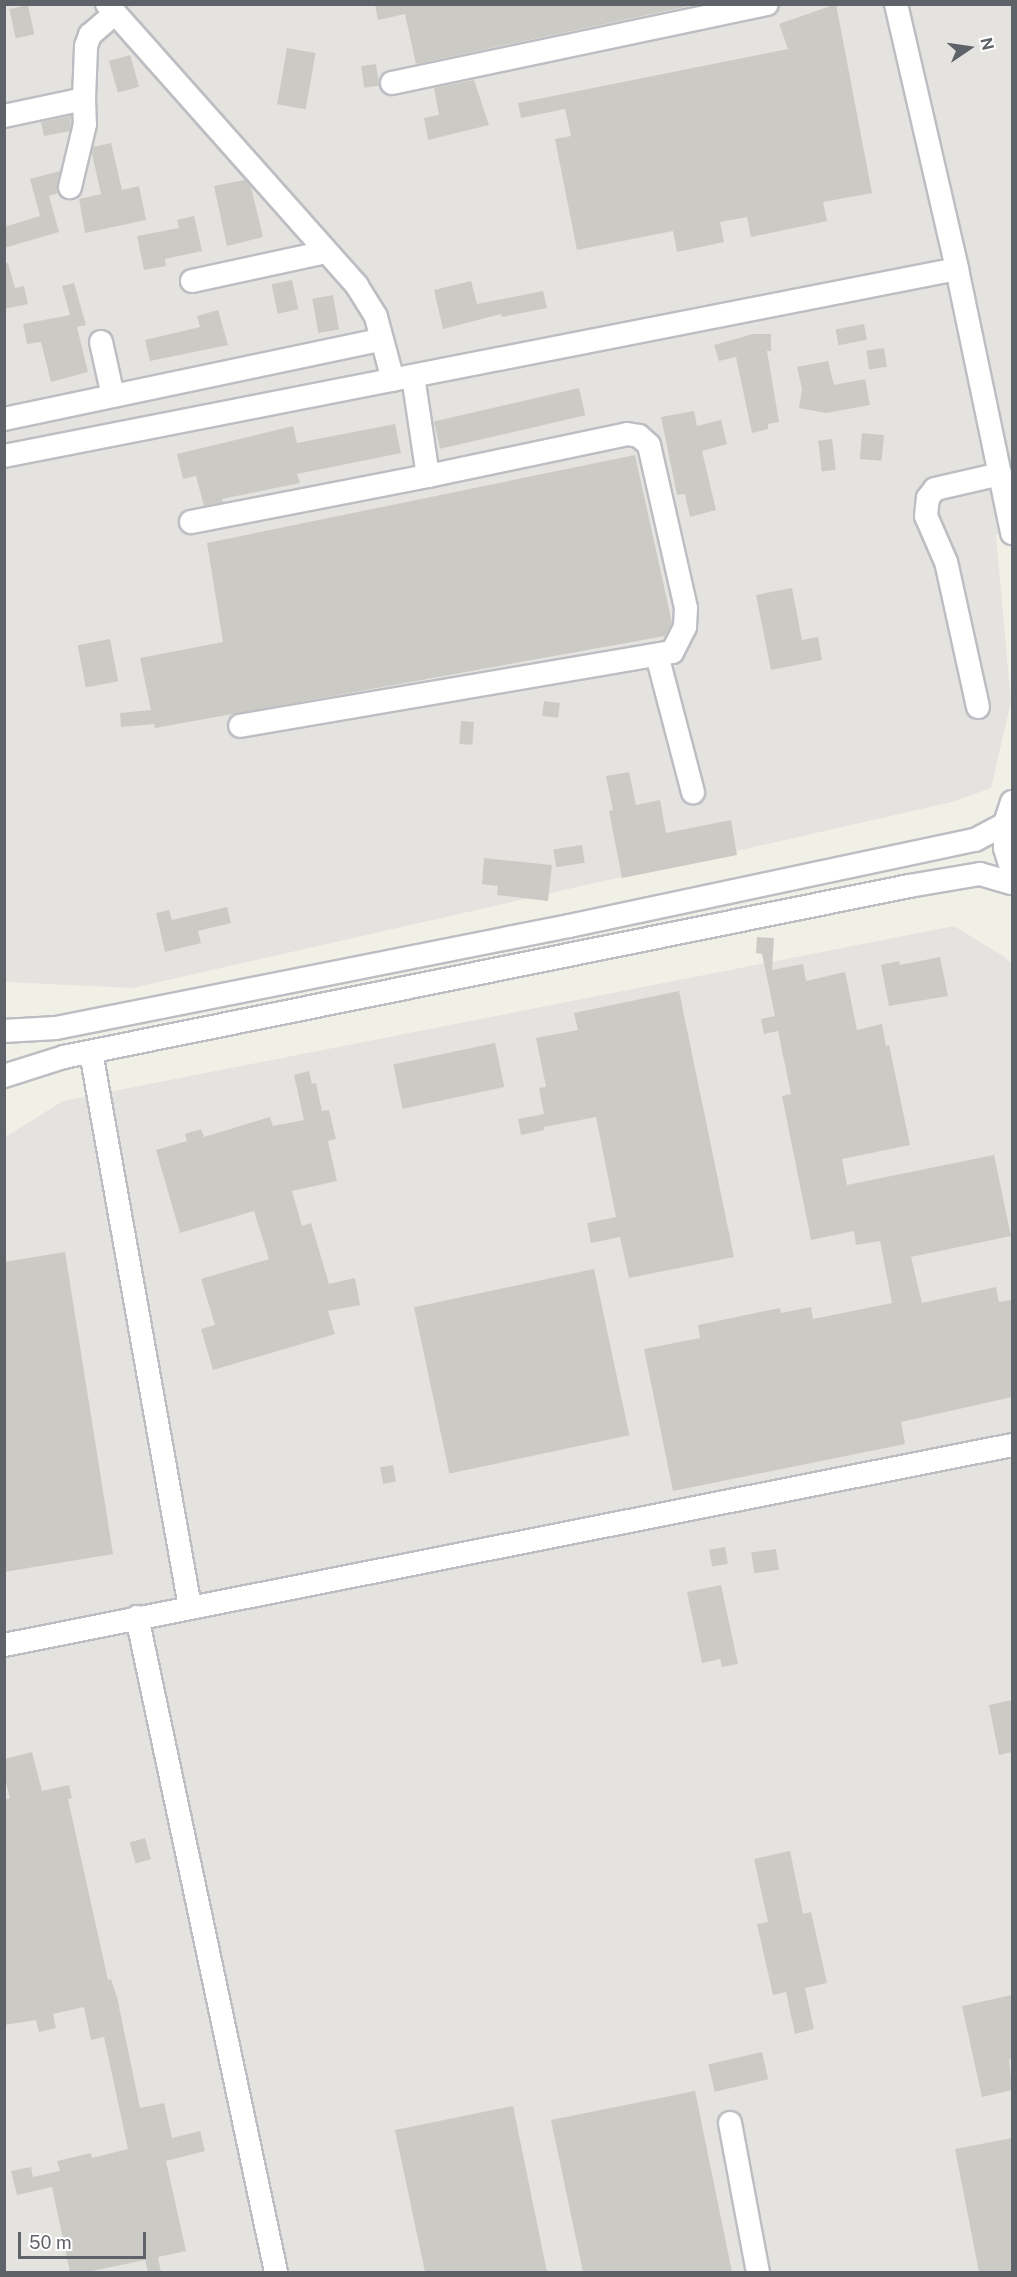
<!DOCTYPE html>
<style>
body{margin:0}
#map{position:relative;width:1017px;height:2277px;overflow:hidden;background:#f1f0e7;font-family:"Public Sans",sans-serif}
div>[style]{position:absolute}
.industrial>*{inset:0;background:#e5e3df}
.building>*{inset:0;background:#cccac4;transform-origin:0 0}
.roads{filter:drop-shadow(2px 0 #bcbec3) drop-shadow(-2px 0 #bcbec3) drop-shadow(0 2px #bcbec3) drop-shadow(0 -2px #bcbec3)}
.minor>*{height:22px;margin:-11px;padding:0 11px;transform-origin:11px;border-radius:11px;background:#fff}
span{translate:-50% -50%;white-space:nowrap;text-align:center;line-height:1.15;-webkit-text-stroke:5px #fff;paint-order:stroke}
.frame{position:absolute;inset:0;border:6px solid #5f6268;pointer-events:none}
.north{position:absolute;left:939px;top:18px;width:60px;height:60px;-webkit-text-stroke:4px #fff;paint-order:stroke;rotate:77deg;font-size:16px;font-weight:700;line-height:24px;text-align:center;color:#5f6268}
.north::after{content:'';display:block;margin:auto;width:21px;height:27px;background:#5f6268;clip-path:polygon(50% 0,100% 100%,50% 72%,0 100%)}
.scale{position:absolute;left:18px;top:2232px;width:128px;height:27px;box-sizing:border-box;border:3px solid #5f6268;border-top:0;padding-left:8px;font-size:18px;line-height:21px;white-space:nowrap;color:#5f6268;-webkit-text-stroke:4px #fff;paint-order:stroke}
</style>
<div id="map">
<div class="industrial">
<div style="clip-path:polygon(5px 5px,1012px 5px,1012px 532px,996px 535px,1011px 702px,991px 788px,952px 802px,133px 988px,5px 982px)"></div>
<div style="clip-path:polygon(954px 926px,1005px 957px,1012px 965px,1012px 2272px,5px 2272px,5px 1137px,63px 1101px)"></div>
</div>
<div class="building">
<div style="clip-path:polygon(375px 4px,699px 4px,416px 64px,405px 14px,378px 20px)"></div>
<div style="clip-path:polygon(836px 4px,872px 193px,823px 202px,827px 221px,751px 237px,747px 217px,720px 222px,724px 242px,677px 252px,673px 231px,577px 250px,555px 139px,571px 136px,565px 109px,521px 118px,518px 103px,788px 49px,779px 24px)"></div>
<div style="left:28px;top:5px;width:30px;height:19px;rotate:78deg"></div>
<div style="left:287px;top:48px;width:29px;height:57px;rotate:10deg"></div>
<div style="left:130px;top:55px;width:33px;height:22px;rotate:74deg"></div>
<div style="left:376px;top:64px;width:22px;height:15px;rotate:82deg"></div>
<div style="clip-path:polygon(474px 80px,489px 125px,428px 140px,424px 118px,439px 115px,434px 88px)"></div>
<div style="clip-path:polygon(71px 116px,70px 131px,44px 136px,41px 122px)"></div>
<div style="clip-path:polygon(111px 143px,122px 190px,139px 186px,146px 220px,85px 233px,79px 199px,101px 194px,92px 154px,93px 147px)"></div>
<div style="clip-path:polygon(60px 171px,57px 184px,58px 193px,49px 196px,59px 232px,4px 248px,4px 227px,40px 216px,30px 179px)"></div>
<div style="clip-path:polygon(245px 180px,251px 187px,263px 237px,227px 246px,214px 186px)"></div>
<div style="clip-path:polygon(194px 216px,202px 251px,165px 259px,166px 266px,144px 270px,137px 236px,179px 228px,177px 220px)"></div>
<div style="clip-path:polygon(8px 263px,15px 288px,24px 286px,28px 304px,4px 309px,4px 264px)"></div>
<div style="left:292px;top:280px;width:30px;height:21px;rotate:78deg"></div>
<div style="clip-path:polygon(471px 281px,477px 304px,543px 291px,547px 308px,502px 317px,501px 314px,443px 329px,434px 290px)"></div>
<div style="clip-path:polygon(74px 283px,86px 325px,77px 327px,88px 372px,51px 382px,41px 342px,27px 344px,23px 324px,70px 315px,62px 286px)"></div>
<div style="left:333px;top:295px;width:35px;height:21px;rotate:80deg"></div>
<div style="clip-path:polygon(218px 310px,228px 345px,150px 361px,145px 340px,200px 327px,197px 316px)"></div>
<div style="left:864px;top:324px;width:16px;height:29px;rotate:79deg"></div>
<div style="clip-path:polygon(753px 334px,771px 334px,771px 351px,767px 351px,779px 422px,768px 424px,768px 429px,752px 433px,736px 357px,719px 361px,714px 345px)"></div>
<div style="left:884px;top:348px;width:19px;height:18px;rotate:81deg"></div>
<div style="clip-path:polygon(828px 361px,834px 385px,865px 379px,870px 405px,826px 413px,799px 408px,802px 389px,797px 367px)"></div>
<div style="left:579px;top:388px;width:28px;height:149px;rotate:77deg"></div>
<div style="clip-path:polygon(694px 411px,697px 426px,721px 420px,727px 444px,702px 451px,716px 510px,690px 517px,685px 494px,677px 495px,661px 417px)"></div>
<div style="clip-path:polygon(395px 424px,401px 453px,297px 474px,300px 483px,222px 499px,223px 502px,204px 506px,196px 476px,183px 479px,177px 454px,293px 426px,297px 443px)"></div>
<div style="left:862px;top:433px;width:22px;height:26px;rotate:5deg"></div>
<div style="left:832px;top:439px;width:31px;height:14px;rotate:83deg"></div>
<div style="clip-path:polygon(635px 455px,672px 623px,665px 636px,155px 728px,154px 724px,121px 727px,120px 713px,151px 710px,140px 658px,223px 642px,207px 543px)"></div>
<div style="clip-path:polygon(792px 588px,802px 640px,818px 637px,822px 660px,771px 670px,756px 595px)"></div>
<div style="left:110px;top:639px;width:43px;height:33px;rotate:79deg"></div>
<div style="left:544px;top:701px;width:16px;height:15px;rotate:7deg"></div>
<div style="left:461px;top:721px;width:13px;height:23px;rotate:4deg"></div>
<div style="clip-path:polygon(629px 772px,636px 805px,660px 800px,666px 833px,731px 820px,737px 855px,622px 878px,609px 811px,613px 810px,606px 776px)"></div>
<div style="left:582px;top:845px;width:18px;height:29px;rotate:81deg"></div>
<div style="clip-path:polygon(484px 858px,552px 865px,548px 901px,497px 895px,498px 886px,482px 884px)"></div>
<div style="clip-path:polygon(227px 907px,231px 923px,198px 931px,201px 943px,165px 952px,156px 913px,169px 910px,172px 920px)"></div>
<div style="clip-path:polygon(757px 937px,774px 938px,772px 970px,803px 964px,806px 981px,845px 972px,857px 1030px,882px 1024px,886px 1046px,889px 1045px,910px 1145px,842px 1159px,847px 1185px,994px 1155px,1011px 1236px,911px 1257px,922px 1303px,996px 1287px,999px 1302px,1012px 1300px,1012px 1397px,901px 1422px,905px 1444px,673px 1491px,644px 1349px,700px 1338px,698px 1325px,780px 1308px,781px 1313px,811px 1307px,813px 1319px,892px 1303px,880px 1241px,856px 1245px,854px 1231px,811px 1240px,782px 1096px,791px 1094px,778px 1031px,764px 1034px,761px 1019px,775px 1016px,762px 954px,756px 953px)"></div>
<div style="clip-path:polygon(940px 957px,948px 996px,889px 1006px,881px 965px,899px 961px,900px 965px)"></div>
<div style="clip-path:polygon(679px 991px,734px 1257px,629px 1278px,620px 1237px,591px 1243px,587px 1223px,616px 1217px,596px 1117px,544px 1127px,544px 1130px,521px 1135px,518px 1119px,544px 1114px,539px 1088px,546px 1087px,536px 1038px,578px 1030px,574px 1013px)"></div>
<div style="left:495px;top:1043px;width:45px;height:104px;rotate:78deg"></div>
<div style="clip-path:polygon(309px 1071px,312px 1084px,316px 1083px,322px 1111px,329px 1110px,336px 1139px,328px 1141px,337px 1181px,292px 1191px,302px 1226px,311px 1223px,329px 1284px,355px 1278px,360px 1305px,328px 1311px,335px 1334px,213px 1370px,201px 1329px,215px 1325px,201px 1279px,269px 1259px,254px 1211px,180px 1233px,156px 1150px,187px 1141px,185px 1134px,201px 1129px,204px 1137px,270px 1117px,273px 1126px,304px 1120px,294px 1075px)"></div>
<div style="clip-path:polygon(65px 1252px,113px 1554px,4px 1572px,4px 1262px)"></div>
<div style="left:594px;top:1269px;width:170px;height:184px;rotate:78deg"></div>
<div style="left:393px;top:1465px;width:17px;height:13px;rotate:80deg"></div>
<div style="left:725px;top:1547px;width:17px;height:16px;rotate:80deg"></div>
<div style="left:776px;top:1549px;width:21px;height:25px;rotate:82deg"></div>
<div style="clip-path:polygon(721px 1585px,738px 1664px,722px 1667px,720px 1659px,702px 1663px,687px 1592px)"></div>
<div style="clip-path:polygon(1012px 1700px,1012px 1752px,999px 1755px,989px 1705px)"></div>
<div style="clip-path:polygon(32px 1752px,42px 1791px,69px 1785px,72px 1798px,68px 1799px,108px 1980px,111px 1979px,117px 1997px,140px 2108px,164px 2103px,172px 2138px,200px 2131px,205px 2151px,166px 2161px,186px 2251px,158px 2257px,161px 2272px,148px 2272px,145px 2260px,87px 2272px,70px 2272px,52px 2187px,17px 2195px,11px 2171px,31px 2167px,33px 2177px,60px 2171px,57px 2161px,91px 2153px,92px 2158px,128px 2149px,104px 2037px,91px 2040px,84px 2007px,53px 2014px,56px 2028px,39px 2032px,36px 2020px,4px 2025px,4px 1800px,10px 1798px,4px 1775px,4px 1759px)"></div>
<div style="left:145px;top:1838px;width:22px;height:16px;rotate:74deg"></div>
<div style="clip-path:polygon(790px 1851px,803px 1914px,811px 1912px,827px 1983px,805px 1988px,814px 2029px,795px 2034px,786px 1992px,773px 1995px,757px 1924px,768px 1922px,754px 1859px)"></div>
<div style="clip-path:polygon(1012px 1995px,1012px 2059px,1009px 2059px,1012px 2090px,982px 2097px,962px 2006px)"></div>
<div style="left:762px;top:2052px;width:28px;height:55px;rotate:77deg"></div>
<div style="clip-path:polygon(695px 2091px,732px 2272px,583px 2272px,551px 2120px)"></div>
<div style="clip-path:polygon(513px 2106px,547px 2272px,425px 2272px,395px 2130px)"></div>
<div style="clip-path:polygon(1012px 2138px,1012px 2272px,979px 2272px,955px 2149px)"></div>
</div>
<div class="roads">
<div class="minor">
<div style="left:107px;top:4px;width:377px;rotate:48.4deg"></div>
<div style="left:357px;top:286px;width:36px;rotate:58deg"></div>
<div style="left:376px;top:317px;width:65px;rotate:74.9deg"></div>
<div style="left:896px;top:4px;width:272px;rotate:77deg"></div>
<div style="left:957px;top:269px;width:270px;rotate:78.2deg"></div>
<div style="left:392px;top:83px;width:383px;rotate:-11.9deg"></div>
<div style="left:84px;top:99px;width:53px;rotate:-87.8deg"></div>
<div style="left:86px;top:46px;width:12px;rotate:-70deg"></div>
<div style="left:90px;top:35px;width:32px;rotate:-41deg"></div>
<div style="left:4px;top:116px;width:82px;rotate:-12deg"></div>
<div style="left:84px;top:99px;width:25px;rotate:88deg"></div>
<div style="left:85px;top:124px;width:65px;rotate:103.4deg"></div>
<div style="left:192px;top:281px;width:137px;rotate:-12.2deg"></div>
<div style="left:101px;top:342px;width:55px;rotate:77.5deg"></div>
<div style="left:413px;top:376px;width:101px;rotate:81.5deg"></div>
<div style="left:4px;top:419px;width:386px;rotate:-11.9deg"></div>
<div style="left:4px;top:456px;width:971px;rotate:-11.1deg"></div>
<div style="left:191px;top:522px;width:241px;rotate:-11deg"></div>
<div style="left:428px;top:476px;width:203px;rotate:-11.9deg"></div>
<div style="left:627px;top:434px;width:12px;rotate:9deg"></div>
<div style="left:639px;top:436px;width:13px;rotate:42deg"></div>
<div style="left:649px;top:445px;width:167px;rotate:77.2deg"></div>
<div style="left:686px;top:608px;width:19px;rotate:93deg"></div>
<div style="left:685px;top:627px;width:28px;rotate:117deg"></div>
<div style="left:672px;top:652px;width:438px;rotate:170.3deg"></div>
<div style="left:657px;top:655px;width:142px;rotate:75.3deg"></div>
<div style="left:978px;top:707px;width:148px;rotate:-102.4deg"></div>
<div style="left:946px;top:562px;width:50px;rotate:-113.5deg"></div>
<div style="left:926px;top:516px;width:18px;rotate:-84deg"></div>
<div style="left:928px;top:498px;width:11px;rotate:-52deg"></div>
<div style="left:935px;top:489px;width:67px;rotate:-13deg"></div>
<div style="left:1012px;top:802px;width:23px;rotate:108deg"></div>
<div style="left:1005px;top:824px;width:24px;rotate:90deg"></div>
<div style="left:1005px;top:848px;width:24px;rotate:73deg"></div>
<div style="left:4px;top:1031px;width:52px;rotate:-3.3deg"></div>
<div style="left:56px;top:1028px;width:523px;rotate:-11.25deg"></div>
<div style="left:569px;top:926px;width:415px;rotate:-12deg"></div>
<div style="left:975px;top:840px;width:34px;rotate:-28deg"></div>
<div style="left:91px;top:1052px;width:564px;rotate:79.89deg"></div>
<div style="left:4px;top:1076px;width:63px;rotate:-17.6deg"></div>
<div style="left:64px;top:1057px;width:862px;rotate:-11.44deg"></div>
<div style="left:909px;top:886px;width:72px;rotate:-9.6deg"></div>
<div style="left:980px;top:874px;width:33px;rotate:16deg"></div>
<div style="left:137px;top:1617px;width:670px;rotate:78.02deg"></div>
<div style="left:4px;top:1645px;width:1028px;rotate:-11.22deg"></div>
<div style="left:730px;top:2123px;width:152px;rotate:79.4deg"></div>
</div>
</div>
<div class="frame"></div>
<div class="north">N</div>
<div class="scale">50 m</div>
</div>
